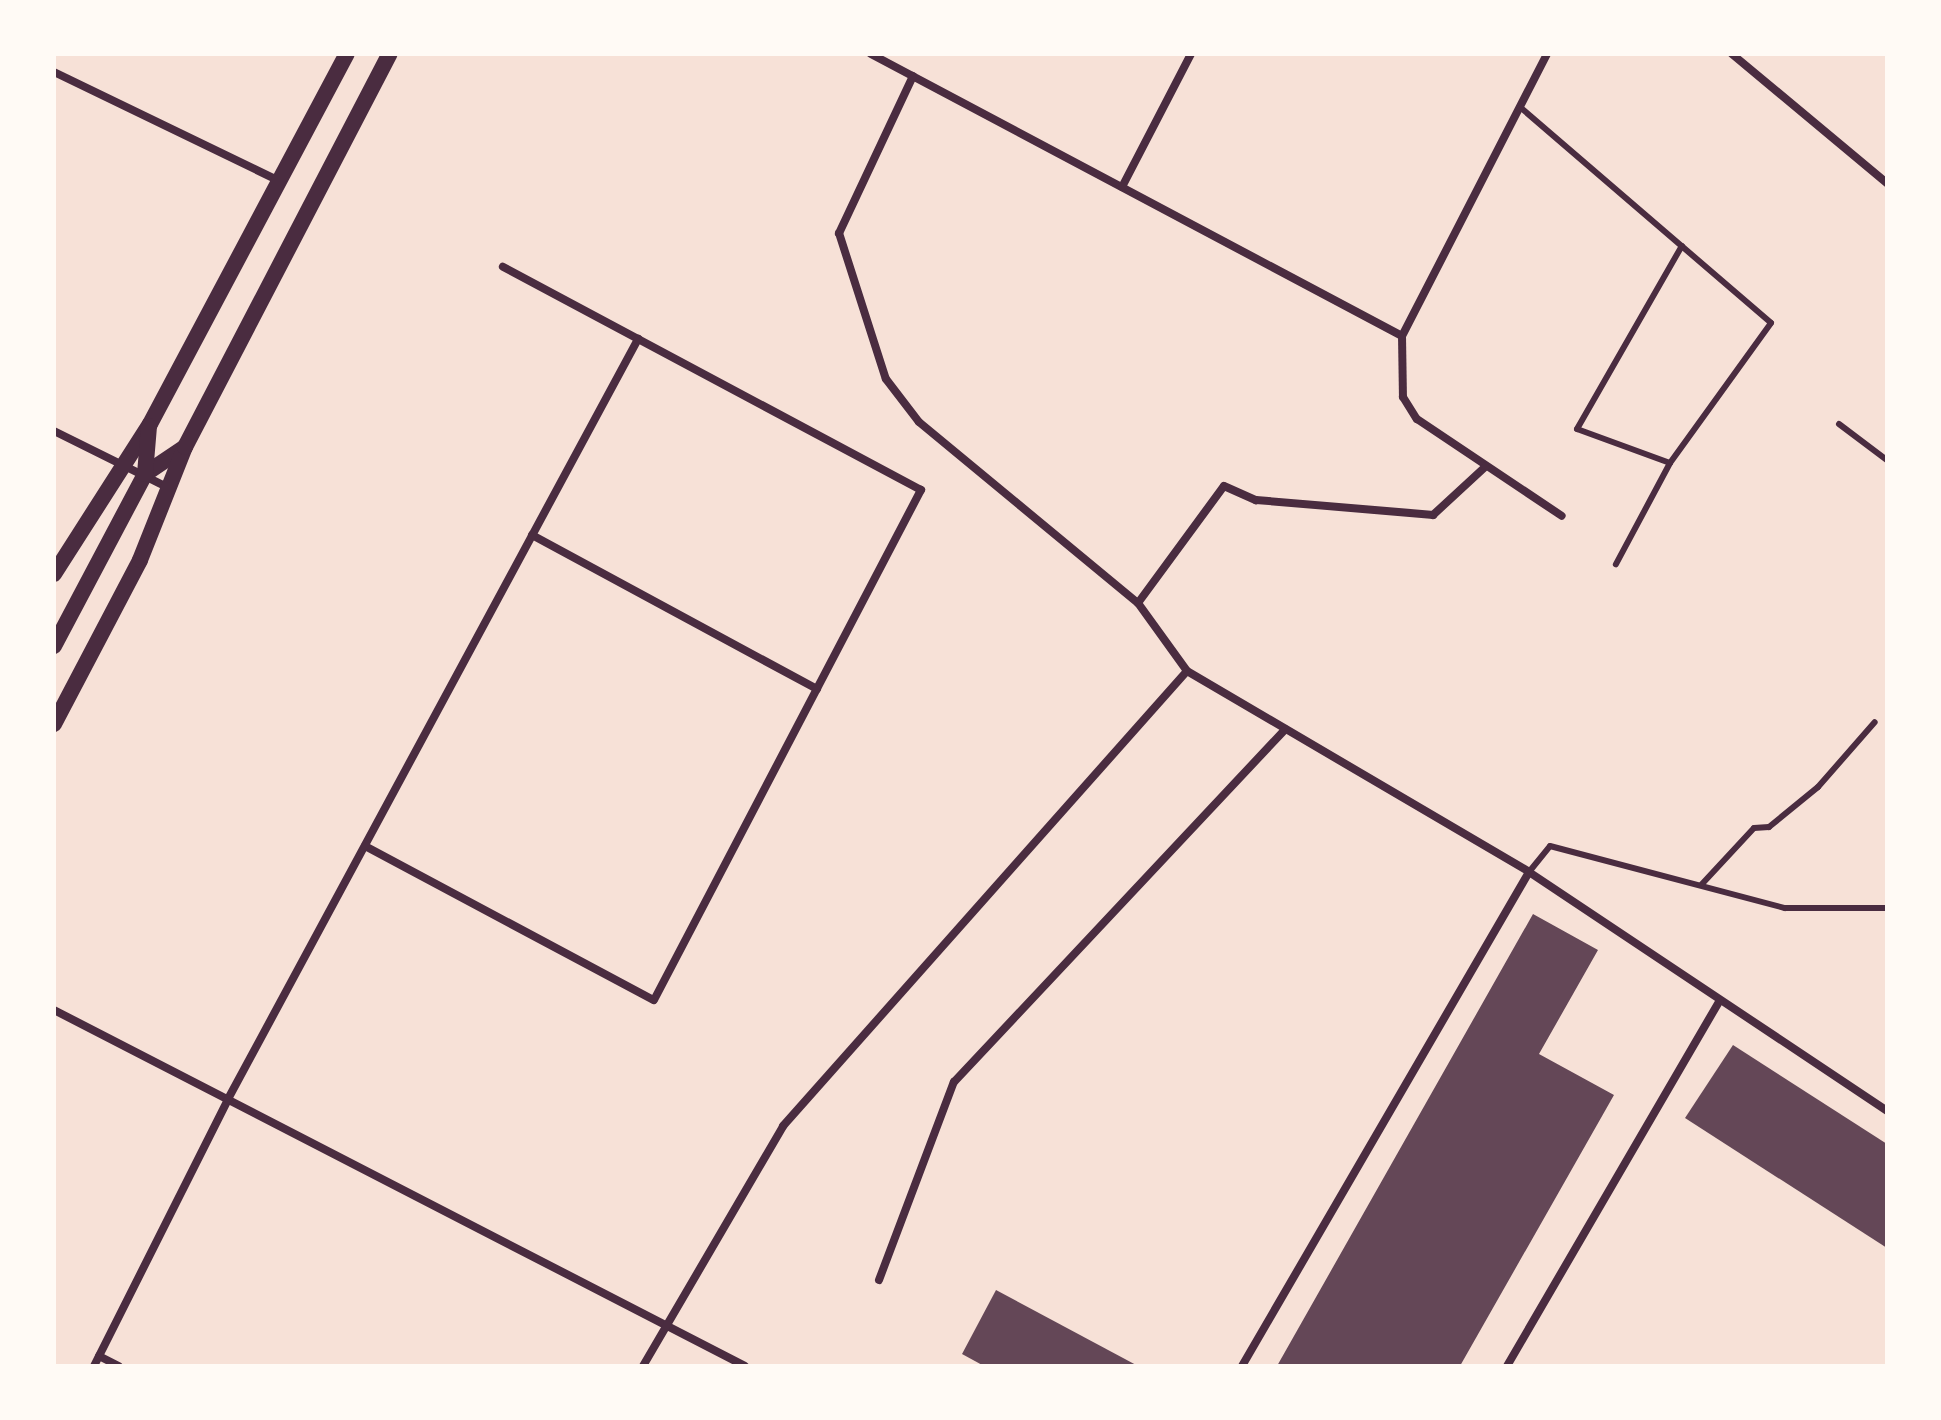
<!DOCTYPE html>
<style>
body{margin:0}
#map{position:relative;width:1941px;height:1420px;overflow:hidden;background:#f7e1d7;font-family:"Archivo Narrow",sans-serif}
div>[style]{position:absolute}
.building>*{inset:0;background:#644757}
.service>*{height:6px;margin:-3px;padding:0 3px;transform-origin:3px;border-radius:3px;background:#4a2c40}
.minor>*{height:8px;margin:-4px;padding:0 4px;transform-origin:4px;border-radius:4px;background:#4a2c40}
.secondary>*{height:16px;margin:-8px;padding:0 8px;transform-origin:8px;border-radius:8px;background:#4a2c40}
span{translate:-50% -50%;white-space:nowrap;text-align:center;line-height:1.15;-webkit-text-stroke:6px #fffaf5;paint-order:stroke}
.frame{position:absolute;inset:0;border:56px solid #fffaf5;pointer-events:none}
</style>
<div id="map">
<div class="building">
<div style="clip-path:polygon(1533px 914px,1598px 950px,1539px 1054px,1614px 1095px,1460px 1366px,1277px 1366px)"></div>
<div style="clip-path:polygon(1733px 1045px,1887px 1144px,1887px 1248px,1685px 1118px)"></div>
<div style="clip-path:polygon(996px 1290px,1138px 1366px,984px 1366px,962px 1354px)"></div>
</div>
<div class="service">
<div style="left:1520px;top:107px;width:331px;rotate:40.7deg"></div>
<div style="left:1771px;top:323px;width:173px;rotate:125.8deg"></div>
<div style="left:1670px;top:463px;width:115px;rotate:118.1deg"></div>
<div style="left:1839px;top:424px;width:60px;rotate:36.9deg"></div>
<div style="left:1670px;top:463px;width:99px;rotate:-159.9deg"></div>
<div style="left:1577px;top:429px;width:211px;rotate:-60.2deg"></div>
<div style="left:1529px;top:872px;width:33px;rotate:-51deg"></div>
<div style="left:1550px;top:846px;width:243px;rotate:14.8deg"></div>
<div style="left:1785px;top:908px;width:102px"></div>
<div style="left:1702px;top:884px;width:76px;rotate:-47.1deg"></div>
<div style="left:1754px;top:828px;width:15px;rotate:-4deg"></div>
<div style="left:1769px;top:827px;width:63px;rotate:-39.2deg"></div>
<div style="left:1818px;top:787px;width:86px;rotate:-48.8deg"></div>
</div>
<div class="minor">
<div style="left:871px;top:54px;width:601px;rotate:27.97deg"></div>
<div style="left:1547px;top:54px;width:317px;rotate:117.2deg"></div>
<div style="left:1402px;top:336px;width:61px;rotate:89.1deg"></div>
<div style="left:1403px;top:397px;width:26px;rotate:58deg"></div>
<div style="left:1417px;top:419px;width:174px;rotate:33.8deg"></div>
<div style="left:1732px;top:54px;width:202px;rotate:39.8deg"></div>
<div style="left:54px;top:72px;width:250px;rotate:25.8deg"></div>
<div style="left:913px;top:76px;width:174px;rotate:115.2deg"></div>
<div style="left:839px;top:233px;width:153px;rotate:72.2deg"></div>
<div style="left:886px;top:379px;width:54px;rotate:52.5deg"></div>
<div style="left:919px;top:422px;width:284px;rotate:39.6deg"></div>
<div style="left:1138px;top:603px;width:84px;rotate:54.2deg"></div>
<div style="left:1187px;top:671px;width:397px;rotate:30.4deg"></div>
<div style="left:1529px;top:872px;width:430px;rotate:33.7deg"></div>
<div style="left:1122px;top:187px;width:150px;rotate:-62.6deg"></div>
<div style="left:54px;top:431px;width:128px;rotate:26.4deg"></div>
<div style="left:532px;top:535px;width:324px;rotate:28.4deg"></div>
<div style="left:1138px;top:603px;width:145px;rotate:-53.7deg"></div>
<div style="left:1224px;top:486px;width:35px;rotate:24deg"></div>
<div style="left:1256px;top:500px;width:178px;rotate:4.8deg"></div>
<div style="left:1433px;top:515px;width:71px;rotate:-42.7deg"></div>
<div style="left:365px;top:846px;width:327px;rotate:28.1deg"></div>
<div style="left:654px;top:1000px;width:576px;rotate:-62.37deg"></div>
<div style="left:921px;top:490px;width:474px;rotate:-151.9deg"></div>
<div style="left:54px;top:1010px;width:777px;rotate:27.26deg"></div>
<div style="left:879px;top:1280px;width:212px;rotate:-69.3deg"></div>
<div style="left:954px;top:1082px;width:484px;rotate:-46.8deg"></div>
<div style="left:99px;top:1356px;width:22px;rotate:27deg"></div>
<div style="left:94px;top:1366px;width:299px;rotate:-63.3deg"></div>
<div style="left:228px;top:1099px;width:864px;rotate:-61.65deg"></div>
<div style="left:643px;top:1366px;width:278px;rotate:-59.7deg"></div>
<div style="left:783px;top:1126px;width:608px;rotate:-48.4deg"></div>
<div style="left:1242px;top:1366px;width:571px;rotate:-59.84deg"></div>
<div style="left:1507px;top:1366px;width:423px;rotate:-59.8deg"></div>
</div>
<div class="secondary">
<div style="left:145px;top:474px;width:48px;rotate:-34deg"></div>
<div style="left:54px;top:574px;width:178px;rotate:-57.4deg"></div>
<div style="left:150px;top:424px;width:419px;rotate:-62deg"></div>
<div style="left:54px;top:646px;width:195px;rotate:-62.1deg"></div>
<div style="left:145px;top:474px;width:48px;rotate:-85.2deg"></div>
<div style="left:54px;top:724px;width:185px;rotate:-62.3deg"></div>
<div style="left:140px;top:560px;width:122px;rotate:-68.3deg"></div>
<div style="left:185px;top:447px;width:443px;rotate:-62.5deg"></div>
</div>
<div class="frame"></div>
</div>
